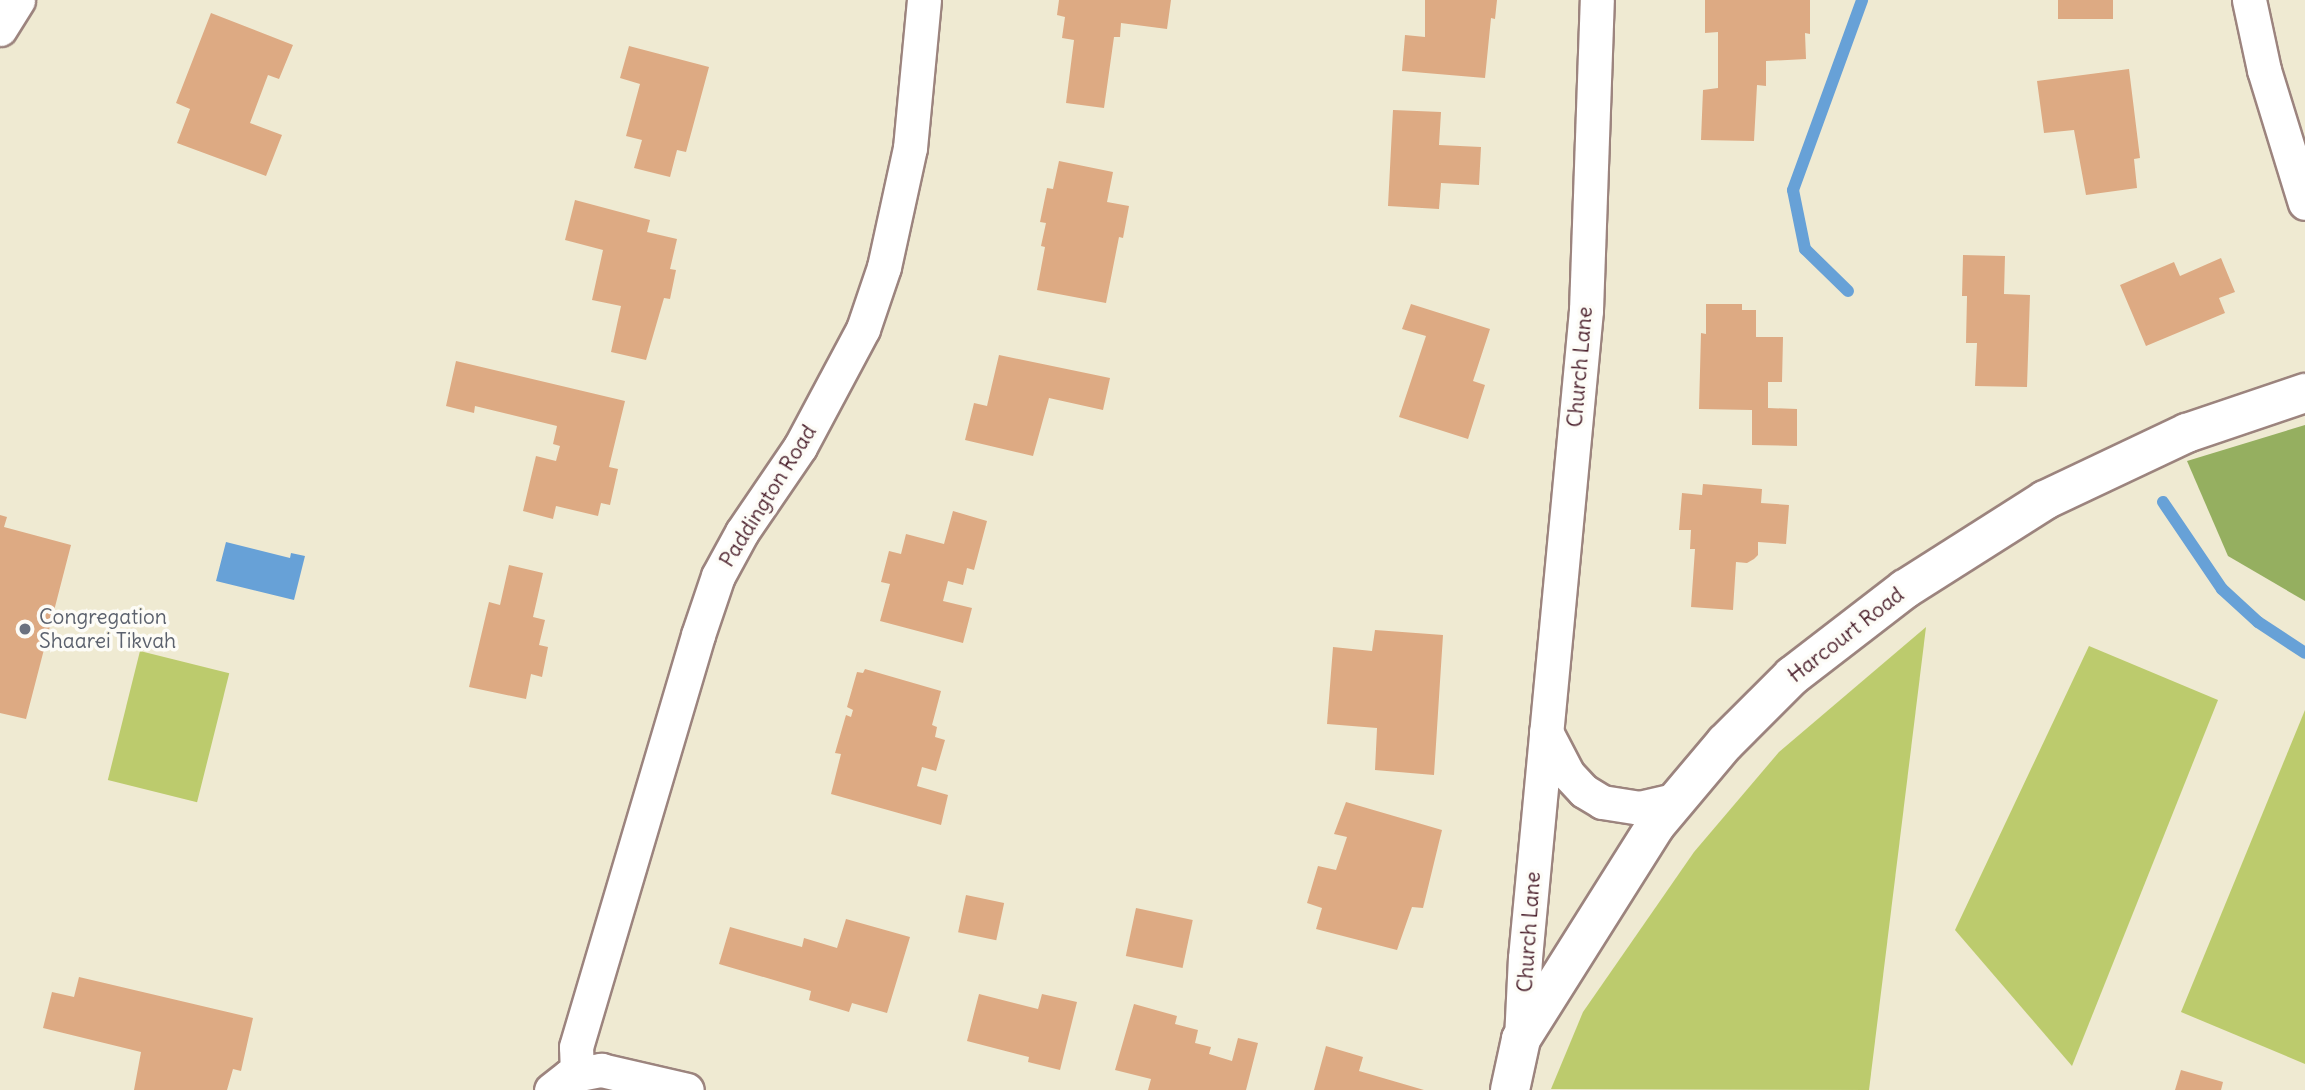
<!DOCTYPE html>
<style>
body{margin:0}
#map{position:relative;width:2305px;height:1090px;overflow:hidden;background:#efead2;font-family:Delius,sans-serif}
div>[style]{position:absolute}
.green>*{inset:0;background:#bccb6d;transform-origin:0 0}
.forest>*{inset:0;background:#95af60}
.water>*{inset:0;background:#67a1d7}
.stream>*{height:12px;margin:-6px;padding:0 6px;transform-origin:6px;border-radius:6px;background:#67a1d7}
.building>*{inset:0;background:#ddaa83;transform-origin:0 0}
.roads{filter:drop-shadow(2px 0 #9c847e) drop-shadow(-2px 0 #9c847e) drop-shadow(0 2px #9c847e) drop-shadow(0 -2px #9c847e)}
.minor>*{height:33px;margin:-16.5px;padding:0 16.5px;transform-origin:16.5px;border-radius:16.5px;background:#fff}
.tertiary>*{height:38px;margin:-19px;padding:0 19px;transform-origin:19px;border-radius:19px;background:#fff}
.dots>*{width:19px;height:19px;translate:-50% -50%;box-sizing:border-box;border:4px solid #fdfcf7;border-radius:50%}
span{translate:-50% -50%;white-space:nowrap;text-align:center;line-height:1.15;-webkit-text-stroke:7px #fdfcf7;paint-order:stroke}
.street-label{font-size:21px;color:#4a1f2b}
.worship-label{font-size:21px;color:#5b616d}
.left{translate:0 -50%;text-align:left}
</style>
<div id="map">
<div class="green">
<div style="clip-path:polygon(1926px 627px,1869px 1090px,1551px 1089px,1583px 1012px,1694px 852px,1779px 752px)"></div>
<div style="clip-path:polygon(2089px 646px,2218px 700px,2072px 1066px,1955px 930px)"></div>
<div style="left:140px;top:651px;width:92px;height:133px;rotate:14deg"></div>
<div style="clip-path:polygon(2305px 710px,2305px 1064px,2181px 1012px)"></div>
</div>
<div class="forest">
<div style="clip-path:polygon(2305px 425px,2305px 601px,2228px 556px,2187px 461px)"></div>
</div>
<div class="water">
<div style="clip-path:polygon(226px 542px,290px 558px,291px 553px,305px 556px,294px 600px,216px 581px)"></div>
</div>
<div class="stream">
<div style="left:1848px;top:291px;width:60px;rotate:-135.7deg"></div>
<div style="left:1805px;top:249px;width:60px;rotate:-101.5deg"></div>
<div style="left:1793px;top:190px;width:202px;rotate:-70deg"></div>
<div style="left:2163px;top:502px;width:105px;rotate:55.9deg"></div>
<div style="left:2222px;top:589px;width:49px;rotate:42.5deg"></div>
<div style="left:2258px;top:622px;width:56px;rotate:33.4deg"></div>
</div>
<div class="building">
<div style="clip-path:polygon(1059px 0,1171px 0,1167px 29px,1121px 23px,1120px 37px,1114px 37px,1104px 108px,1066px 103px,1074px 40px,1062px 38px,1065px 17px,1057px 15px)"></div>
<div style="clip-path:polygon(1425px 0,1497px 0,1495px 19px,1491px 18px,1485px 78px,1402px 71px,1405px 35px,1425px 37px)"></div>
<div style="clip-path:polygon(1705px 0,1810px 0,1810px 34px,1805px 33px,1806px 59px,1766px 61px,1766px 86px,1757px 85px,1754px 141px,1701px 140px,1703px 90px,1718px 88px,1718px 32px,1705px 33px)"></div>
<div style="left:2058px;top:0;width:55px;height:19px"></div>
<div style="clip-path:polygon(211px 13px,293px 45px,279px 79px,268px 75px,250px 123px,282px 135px,266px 176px,177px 143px,190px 109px,176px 103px)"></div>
<div style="clip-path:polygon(629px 46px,709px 67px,686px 152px,677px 150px,670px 177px,634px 168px,642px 140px,626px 136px,640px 84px,620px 78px)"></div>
<div style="clip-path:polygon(2129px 69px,2140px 158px,2134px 159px,2137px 188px,2086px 195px,2074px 130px,2044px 133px,2037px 81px)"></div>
<div style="clip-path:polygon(1393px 110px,1441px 112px,1439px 145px,1481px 147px,1479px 185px,1441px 183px,1439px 209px,1388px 206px)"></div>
<div style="clip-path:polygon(1059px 161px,1113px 172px,1107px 202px,1129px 206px,1123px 238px,1119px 237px,1106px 303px,1037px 290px,1045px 247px,1041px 246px,1046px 223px,1040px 222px,1047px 188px,1053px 189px)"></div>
<div style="clip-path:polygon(575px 200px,650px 220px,647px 232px,677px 239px,670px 269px,676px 270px,670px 299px,664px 298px,646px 360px,611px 352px,621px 306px,592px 300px,603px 250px,565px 240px)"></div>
<div style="clip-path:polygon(1963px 255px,2005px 256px,2004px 294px,2030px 295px,2027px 387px,1975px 386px,1977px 343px,1966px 343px,1967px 296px,1962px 296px)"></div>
<div style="clip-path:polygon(2221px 258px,2235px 292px,2219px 298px,2225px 313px,2146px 346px,2120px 285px,2174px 262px,2180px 276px)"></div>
<div style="clip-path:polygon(1411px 304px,1490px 329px,1473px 381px,1485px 385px,1468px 439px,1399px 417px,1426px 336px,1402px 329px)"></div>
<div style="clip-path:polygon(1706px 304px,1742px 304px,1742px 310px,1756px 310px,1756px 337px,1783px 337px,1782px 382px,1768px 382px,1768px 408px,1797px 409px,1797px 446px,1752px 445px,1752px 410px,1699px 409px,1701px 333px,1706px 334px)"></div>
<div style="clip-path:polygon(999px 355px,1110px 378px,1103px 410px,1049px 398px,1033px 456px,965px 440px,974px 403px,987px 406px)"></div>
<div style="clip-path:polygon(456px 361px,625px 401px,609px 467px,618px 469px,610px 505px,601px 503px,598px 516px,556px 506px,553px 519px,523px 511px,536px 456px,556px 461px,560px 446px,553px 444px,557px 426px,475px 406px,474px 413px,446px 406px)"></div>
<div style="clip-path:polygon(1703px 484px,1762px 489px,1761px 503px,1789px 505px,1786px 544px,1758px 542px,1758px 555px,1754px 559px,1747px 563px,1736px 562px,1733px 610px,1691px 607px,1695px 549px,1690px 549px,1691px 530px,1679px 530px,1682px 493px,1702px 495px)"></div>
<div style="clip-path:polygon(953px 511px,987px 521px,974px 570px,967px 568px,963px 585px,948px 581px,943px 601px,972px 608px,963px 643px,880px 621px,890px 584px,881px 582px,889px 551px,901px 554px,906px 534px,944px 544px)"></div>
<div style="clip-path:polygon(0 515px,7px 517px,4px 527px,71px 545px,26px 719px,0 713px)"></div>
<div style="clip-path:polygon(509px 565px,543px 573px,533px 617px,545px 620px,539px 645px,548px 647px,542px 677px,531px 674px,526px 699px,469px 687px,489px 602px,500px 605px)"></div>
<div style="clip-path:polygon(1375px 630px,1443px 635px,1434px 775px,1375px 770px,1377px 728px,1327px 724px,1333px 647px,1372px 651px)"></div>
<div style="clip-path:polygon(865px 669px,941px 691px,932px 725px,937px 727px,935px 737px,945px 740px,936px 771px,922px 767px,917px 786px,948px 795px,941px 825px,831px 794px,841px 754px,835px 753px,846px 715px,851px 717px,853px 710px,847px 707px,857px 672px,863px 673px)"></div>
<div style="clip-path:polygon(1346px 802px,1442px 830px,1423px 908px,1412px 907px,1397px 950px,1316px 929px,1322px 908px,1307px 903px,1318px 866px,1336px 870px,1347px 837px,1334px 834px)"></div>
<div style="left:966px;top:895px;width:39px;height:38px;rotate:12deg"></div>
<div style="left:1136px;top:908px;width:58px;height:49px;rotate:12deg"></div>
<div style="clip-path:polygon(846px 919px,910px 937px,887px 1013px,852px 1003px,849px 1012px,809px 1000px,811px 991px,719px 964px,730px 927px,802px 947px,804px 938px,837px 948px)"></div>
<div style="clip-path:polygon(79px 977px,253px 1018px,241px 1071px,233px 1069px,227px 1090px,134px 1090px,141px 1052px,43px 1028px,52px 992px,74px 997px)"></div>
<div style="clip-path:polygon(979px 994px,1038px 1009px,1042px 994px,1077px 1002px,1060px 1070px,1028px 1062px,1029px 1057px,967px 1041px)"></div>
<div style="clip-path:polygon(1134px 1004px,1177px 1016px,1175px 1024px,1198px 1030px,1195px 1043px,1211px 1047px,1209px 1054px,1232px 1061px,1238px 1038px,1258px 1043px,1246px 1090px,1148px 1090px,1151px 1079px,1115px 1070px)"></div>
<div style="clip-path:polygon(1326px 1046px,1363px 1057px,1359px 1071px,1424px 1090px,1314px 1090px)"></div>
<div style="clip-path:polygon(2181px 1070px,2223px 1082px,2221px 1090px,2175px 1090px)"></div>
</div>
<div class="roads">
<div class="minor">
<div style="left:2249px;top:0;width:72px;rotate:77.9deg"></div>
<div style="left:2264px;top:70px;width:139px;rotate:72.9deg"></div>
<div style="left:0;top:29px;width:34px;rotate:-58deg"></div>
<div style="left:1546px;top:732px;width:47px;rotate:62.4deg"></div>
<div style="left:1568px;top:774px;width:23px;rotate:47deg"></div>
<div style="left:1584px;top:791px;width:21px;rotate:31deg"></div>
<div style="left:1602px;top:802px;width:37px;rotate:9deg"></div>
<div style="left:1639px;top:808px;width:40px;rotate:-13deg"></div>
<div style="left:1521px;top:1039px;width:81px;rotate:-87.2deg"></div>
<div style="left:1525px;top:958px;width:651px;rotate:-84.62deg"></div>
<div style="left:1586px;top:310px;width:310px;rotate:-88deg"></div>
<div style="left:577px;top:1074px;width:27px;rotate:-92deg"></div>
<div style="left:576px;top:1047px;width:430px;rotate:-73.5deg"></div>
<div style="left:698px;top:635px;width:62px;rotate:-71.3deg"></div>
<div style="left:718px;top:576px;width:50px;rotate:-61.4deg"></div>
<div style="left:742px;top:532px;width:103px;rotate:-55.7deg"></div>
<div style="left:800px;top:447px;width:134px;rotate:-61.9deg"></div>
<div style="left:863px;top:329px;width:65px;rotate:-71.3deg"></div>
<div style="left:884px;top:267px;width:122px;rotate:-77.7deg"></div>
<div style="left:910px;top:148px;width:149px;rotate:-84.6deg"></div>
<div style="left:551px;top:1090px;width:23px;rotate:-38deg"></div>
<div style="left:569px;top:1076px;width:33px;rotate:-11deg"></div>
<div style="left:601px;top:1070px;width:88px;rotate:13.1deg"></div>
</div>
<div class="tertiary">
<div style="left:1510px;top:1090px;width:52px;rotate:-77.8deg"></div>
<div style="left:1521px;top:1039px;width:252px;rotate:-57.8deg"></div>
<div style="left:1655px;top:826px;width:109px;rotate:-49.9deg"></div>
<div style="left:1725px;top:743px;width:95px;rotate:-45deg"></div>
<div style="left:1792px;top:676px;width:143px;rotate:-37.6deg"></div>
<div style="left:1905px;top:589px;width:166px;rotate:-32.4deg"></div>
<div style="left:2045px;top:500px;width:157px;rotate:-25.3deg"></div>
<div style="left:2187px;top:433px;width:125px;rotate:-18.7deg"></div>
</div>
</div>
<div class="dots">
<div style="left:25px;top:629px;background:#6b7280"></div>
</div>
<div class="street-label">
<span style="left:1580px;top:367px;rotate:-85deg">Church Lane</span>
<span style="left:768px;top:496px;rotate:-58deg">Paddington Road</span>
<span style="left:1846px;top:635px;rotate:-38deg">Harcourt Road</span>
<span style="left:1529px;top:932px;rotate:-86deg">Church Lane</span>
</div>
<div class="worship-label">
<span class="left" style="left:39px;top:629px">Congregation<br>Shaarei Tikvah</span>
</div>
</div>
